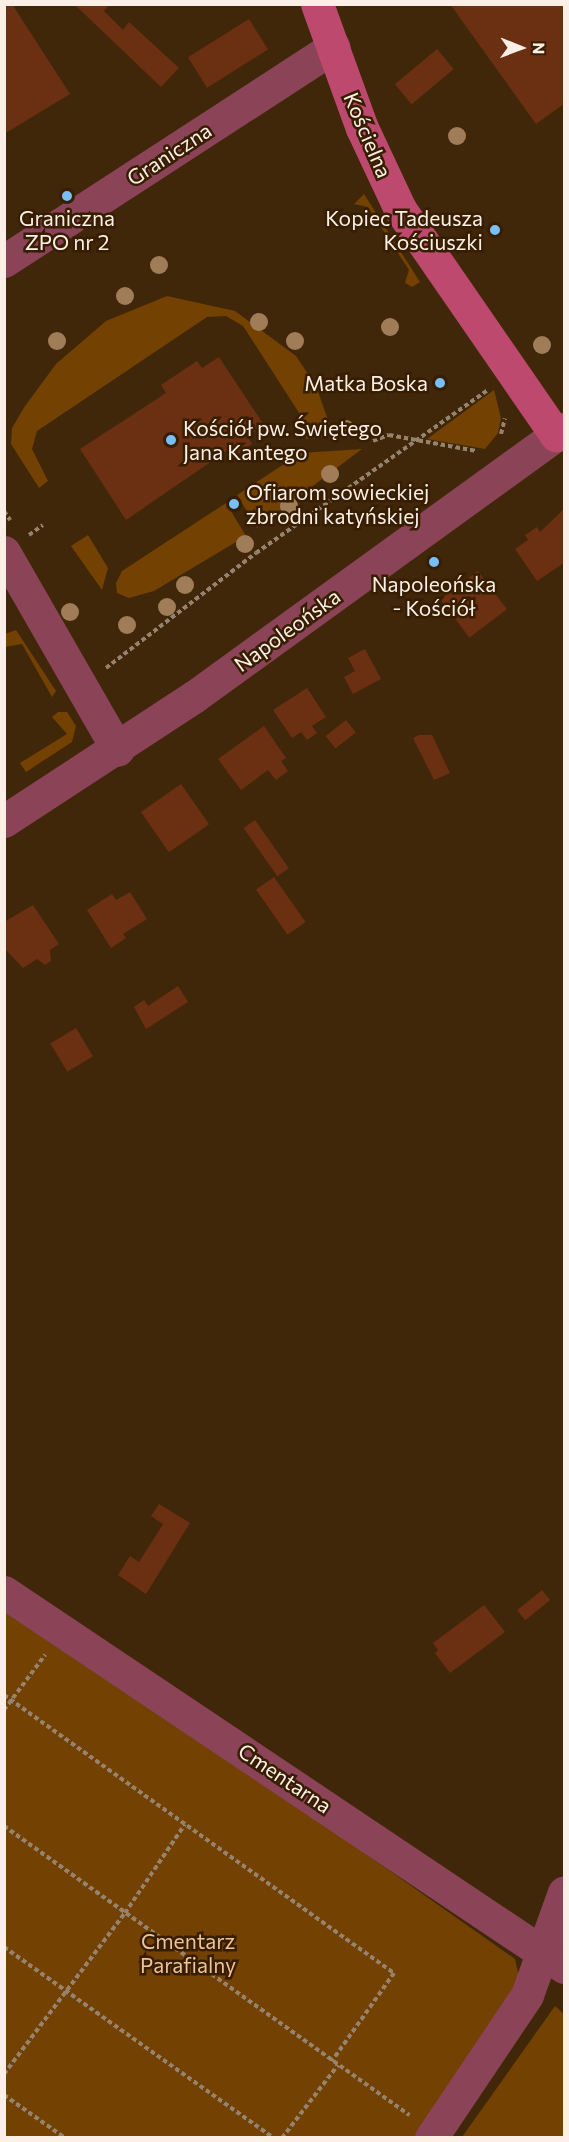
<!DOCTYPE html>
<meta charset="utf-8">
<style>
body{margin:0}
#map{position:relative;width:569px;height:2142px;overflow:hidden;background:#41270a;font-family:Commissioner,sans-serif}
div>[style]{position:absolute}
.green>*{inset:0;background:#734102}
.building>*{inset:0;background:#6b2f12;transform-origin:0 0}
.path>*{height:4px;margin-top:-2px;transform-origin:0;background:repeating-linear-gradient(90deg,#96836e 0 4.5px,transparent 0 7.5px)}
.minor>*{height:33px;margin:-16.5px;padding:0 16.5px;transform-origin:16.5px;border-radius:16.5px;background:#8b4357}
.tertiary>*{height:33px;margin:-16.5px;padding:0 16.5px;transform-origin:16.5px;border-radius:16.5px;background:#8b4357}
.secondary>*{height:33px;margin:-16.5px;padding:0 16.5px;transform-origin:16.5px;border-radius:16.5px;background:#bd4a6e}
.trees>*{width:18px;height:18px;margin:-9px;border-radius:50%;background:#a17c58}
.dots>*{width:16px;height:16px;translate:-50% -50%;box-sizing:border-box;border:3px solid #371d01;border-radius:50%}
span{translate:-50% -50%;white-space:nowrap;text-align:center;line-height:1.15;-webkit-text-stroke:5px #371d01;paint-order:stroke}
.street-label{font-size:21px;color:#fcf0e6}
.poi-label{font-size:21px;color:#fcf0e6}
.right{translate:-100% -50%;text-align:right}
.left{translate:0 -50%;text-align:left}
.park-label{font-size:21px;color:#f0c297}
.frame{position:absolute;inset:0;border:6px solid #fcf0e6;pointer-events:none}
.north{position:absolute;left:491px;top:18px;width:60px;height:60px;-webkit-text-stroke:4px #371d01;paint-order:stroke;rotate:91deg;font-size:16px;font-weight:700;line-height:24px;text-align:center;color:#fcf0e6}
.north::after{content:'';display:block;margin:auto;width:21px;height:27px;background:#fcf0e6;clip-path:polygon(50% 0,100% 100%,50% 72%,0 100%)}
</style>
<div id="map">
<div class="green">
<div style="clip-path:polygon(364px 194px,420px 282px,412px 287px,405px 283px,409px 270px,368px 207px,354px 204px)"></div>
<div style="clip-path:polygon(167px 296px,235px 311px,296px 356px,316px 386px,334px 437px,306px 439px,307px 425px,243px 326px,226px 316px,207px 317px,37px 431px,32px 449px,48px 481px,39px 488px,11px 444px,12px 428px,25px 406px,56px 364px,106px 321px)"></div>
<div style="clip-path:polygon(494px 390px,501px 418px,498px 433px,485px 449px,427px 439px)"></div>
<div style="clip-path:polygon(362px 449px,257px 528px,237px 495px,301px 453px)"></div>
<div style="clip-path:polygon(226px 503px,246px 536px,154px 591px,129px 598px,117px 593px,116px 583px,122px 571px)"></div>
<div style="clip-path:polygon(88px 535px,108px 568px,102px 590px,71px 546px)"></div>
<div style="clip-path:polygon(16px 630px,56px 691px,52px 697px,22px 644px,5px 647px,5px 634px)"></div>
<div style="clip-path:polygon(58px 712px,67px 712px,76px 726px,72px 742px,26px 772px,20px 763px,67px 734px,52px 717px)"></div>
<div style="clip-path:polygon(4px 1599px,515px 1959px,521px 1986px,417px 2137px,5px 2137px)"></div>
<div style="clip-path:polygon(555px 2006px,564px 2014px,564px 2137px,462px 2137px)"></div>
</div>
<div class="building">
<div style="clip-path:polygon(4px 4px,12px 4px,70px 94px,4px 134px)"></div>
<div style="clip-path:polygon(74px 4px,110px 4px,104px 11px,123px 30px,129px 22px,179px 68px,161px 87px)"></div>
<div style="clip-path:polygon(450px 4px,564px 4px,564px 104px,536px 124px)"></div>
<div style="left:249px;top:19px;width:36px;height:72px;rotate:58deg"></div>
<div style="left:437px;top:49px;width:26px;height:55px;rotate:50deg"></div>
<div style="clip-path:polygon(219px 357px,264px 425px,247px 436px,252px 444px,232px 458px,228px 450px,126px 520px,80px 449px,166px 393px,161px 385px,197px 361px,202px 368px)"></div>
<div style="clip-path:polygon(564px 509px,564px 563px,537px 581px,515px 549px,528px 540px,525px 535px,537px 527px,540px 532px)"></div>
<div style="left:478px;top:571px;width:48px;height:47px;rotate:53deg"></div>
<div style="clip-path:polygon(365px 649px,381px 679px,353px 694px,344px 677px,355px 671px,348px 658px)"></div>
<div style="clip-path:polygon(307px 688px,326px 717px,312px 726px,317px 733px,307px 740px,301px 732px,292px 738px,273px 710px)"></div>
<div style="left:346px;top:720px;width:16px;height:26px;rotate:52deg"></div>
<div style="clip-path:polygon(264px 726px,286px 758px,281px 761px,288px 771px,276px 780px,268px 770px,241px 790px,218px 759px)"></div>
<div style="clip-path:polygon(419px 735px,432px 735px,450px 773px,434px 780px,413px 738px)"></div>
<div style="left:181px;top:784px;width:49px;height:49px;rotate:55deg"></div>
<div style="left:255px;top:820px;width:59px;height:14px;rotate:55deg"></div>
<div style="left:274px;top:877px;width:55px;height:22px;rotate:55deg"></div>
<div style="clip-path:polygon(130px 892px,147px 919px,123px 934px,126px 938px,111px 948px,87px 910px,112px 894px,116px 900px)"></div>
<div style="clip-path:polygon(33px 905px,59px 944px,50px 950px,51px 961px,45px 965px,37px 959px,23px 968px,5px 949px,4px 922px)"></div>
<div style="clip-path:polygon(178px 986px,188px 1002px,146px 1029px,134px 1007px,144px 1000px,148px 1006px)"></div>
<div style="left:76px;top:1028px;width:33px;height:30px;rotate:59deg"></div>
<div style="clip-path:polygon(159px 1504px,190px 1523px,146px 1594px,118px 1575px,130px 1556px,139px 1562px,163px 1524px,151px 1516px)"></div>
<div style="left:542px;top:1590px;width:13px;height:32px;rotate:51deg"></div>
<div style="clip-path:polygon(484px 1605px,505px 1632px,450px 1673px,435px 1653px,438px 1650px,433px 1643px)"></div>
</div>
<div class="path">
<div style="left:501px;top:434px;width:16px;rotate:-76deg"></div>
<div style="left:373px;top:441px;width:17px;rotate:-21deg"></div>
<div style="left:389px;top:435px;width:89px;rotate:10.3deg"></div>
<div style="left:4px;top:511px;width:11px;rotate:56deg"></div>
<div style="left:29px;top:535px;width:17px;rotate:-36deg"></div>
<div style="left:106px;top:668px;width:189px;rotate:-37.5deg"></div>
<div style="left:256px;top:553px;width:284px;rotate:-35.1deg"></div>
<div style="left:4px;top:1695px;width:479px;rotate:35.5deg"></div>
<div style="left:394px;top:1973px;width:108px;rotate:125.2deg"></div>
<div style="left:4px;top:1710px;width:69px;rotate:-53.3deg"></div>
<div style="left:4px;top:1826px;width:498px;rotate:35.5deg"></div>
<div style="left:4px;top:1947px;width:331px;rotate:35.3deg"></div>
<div style="left:4px;top:2074px;width:201px;rotate:-53.1deg"></div>
<div style="left:125px;top:1913px;width:107px;rotate:-56deg"></div>
<div style="left:4px;top:2095px;width:75px;rotate:35.2deg"></div>
<div style="left:282px;top:2138px;width:92px;rotate:-52.5deg"></div>
</div>
<div class="minor">
<div style="left:4px;top:261px;width:393px;rotate:-33deg"></div>
<div style="left:4px;top:552px;width:228px;rotate:60.1deg"></div>
<div style="left:4px;top:1592px;width:674px;rotate:33.81deg"></div>
<div style="left:431px;top:2138px;width:172px;rotate:-56.1deg"></div>
<div style="left:527px;top:1995px;width:109px;rotate:-70.2deg"></div>
</div>
<div class="tertiary">
<div style="left:4px;top:821px;width:228px;rotate:-33.2deg"></div>
<div style="left:195px;top:696px;width:445px;rotate:-35.9deg"></div>
</div>
<div class="secondary">
<div style="left:317px;top:4px;width:132px;rotate:70.1deg"></div>
<div style="left:362px;top:128px;width:89px;rotate:64.9deg"></div>
<div style="left:400px;top:209px;width:275px;rotate:55.4deg"></div>
<div style="left:556px;top:435px;width:10px;rotate:-37deg"></div>
</div>
<div class="trees">
<div style="left:457px;top:136px"></div>
<div style="left:159px;top:265px"></div>
<div style="left:125px;top:296px"></div>
<div style="left:259px;top:322px"></div>
<div style="left:390px;top:327px"></div>
<div style="left:57px;top:341px"></div>
<div style="left:295px;top:341px"></div>
<div style="left:542px;top:345px"></div>
<div style="left:346px;top:429px"></div>
<div style="left:330px;top:474px"></div>
<div style="left:289px;top:506px"></div>
<div style="left:245px;top:544px"></div>
<div style="left:185px;top:585px"></div>
<div style="left:167px;top:607px"></div>
<div style="left:70px;top:612px"></div>
<div style="left:127px;top:625px"></div>
</div>
<div class="dots">
<div style="left:67px;top:196px;background:#78bff7"></div>
<div style="left:495px;top:230px;background:#78bff7"></div>
<div style="left:440px;top:383px;background:#78bff7"></div>
<div style="left:171px;top:440px;background:#78bff7"></div>
<div style="left:234px;top:504px;background:#78bff7"></div>
<div style="left:434px;top:562px;background:#78bff7"></div>
</div>
<div class="street-label">
<span style="left:368px;top:135px;rotate:67deg">Kościelna</span>
<span style="left:169px;top:154px;rotate:-33deg">Graniczna</span>
<span style="left:287px;top:630px;rotate:-36deg">Napoleońska</span>
<span style="left:285px;top:1778px;rotate:34deg">Cmentarna</span>
</div>
<div class="poi-label">
<span style="left:67px;top:230px">Graniczna<br>ZPO nr 2</span>
<span class="right" style="left:483px;top:230px">Kopiec Tadeusza<br>Kościuszki</span>
<span class="right" style="left:428px;top:383px">Matka Boska</span>
<span class="left" style="left:183px;top:440px">Kościół pw. Świętego<br>Jana Kantego</span>
<span class="left" style="left:246px;top:504px">Ofiarom sowieckiej<br>zbrodni katyńskiej</span>
<span style="left:434px;top:596px">Napoleońska<br>- Kościół</span>
</div>
<div class="park-label">
<span style="left:188px;top:1953px">Cmentarz<br>Parafialny</span>
</div>
<div class="frame"></div>
<div class="north">N</div>
</div>
